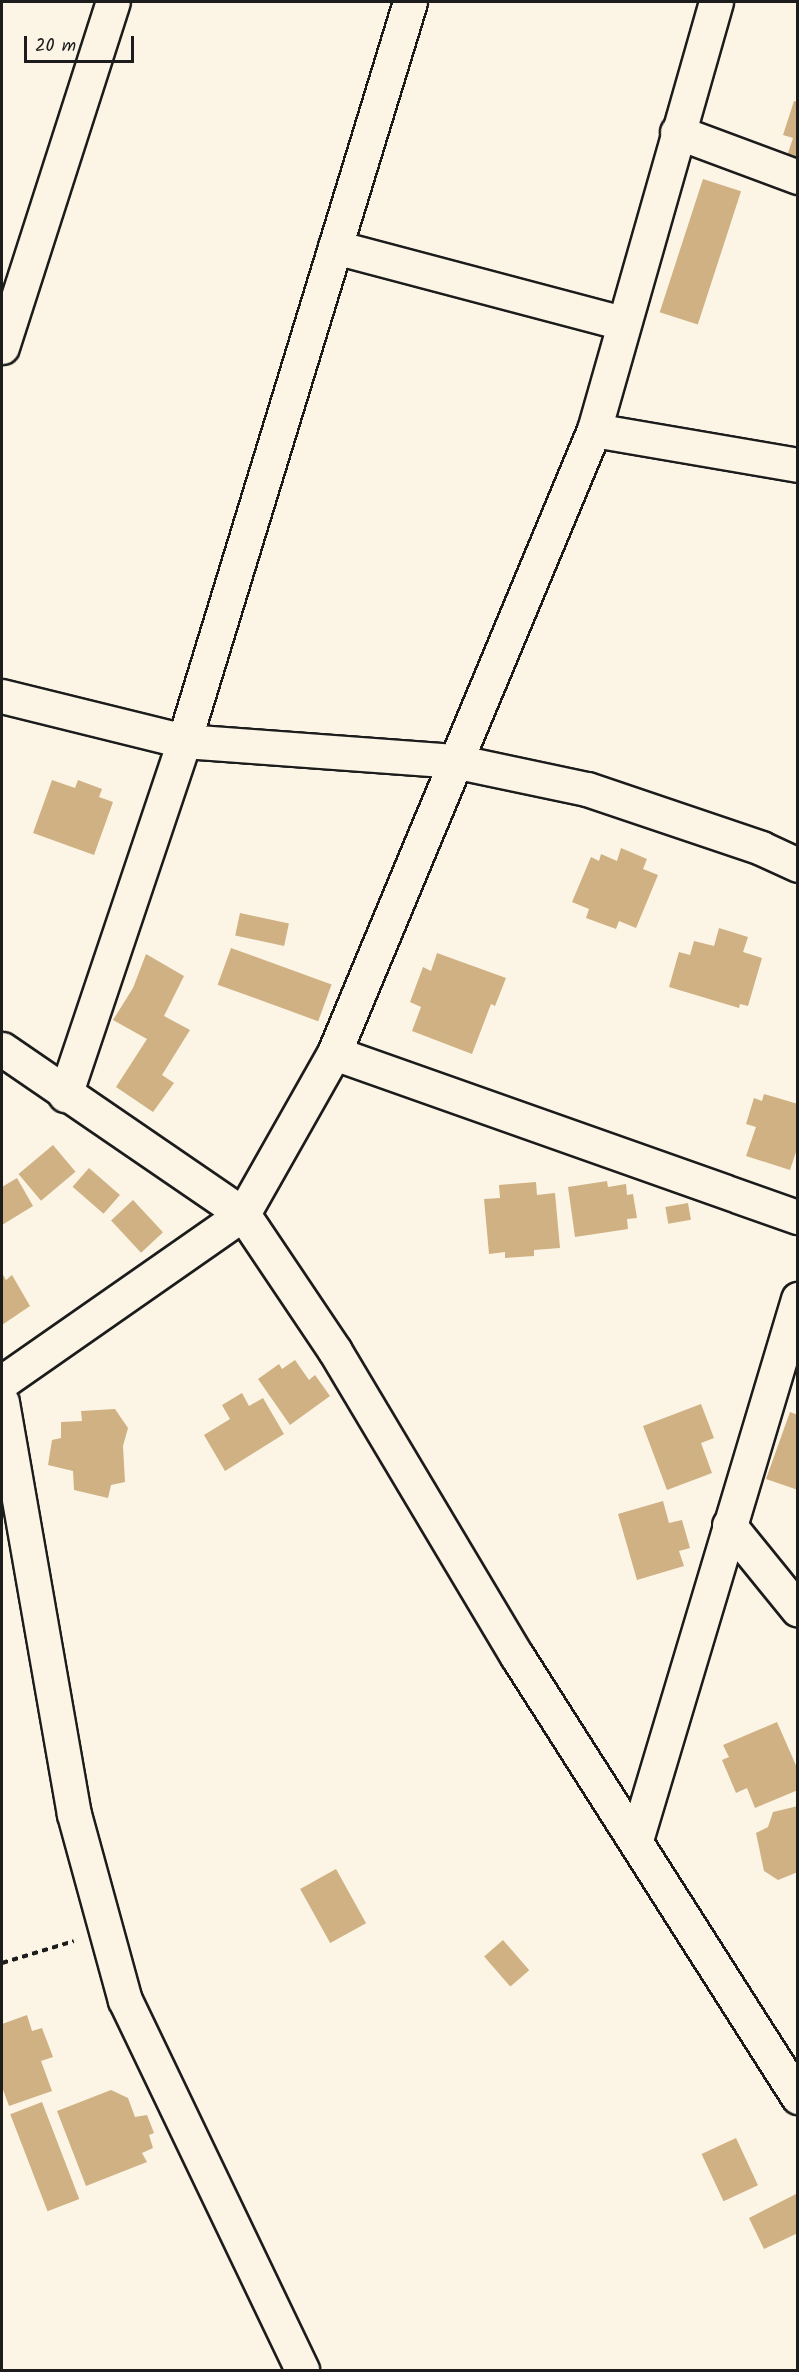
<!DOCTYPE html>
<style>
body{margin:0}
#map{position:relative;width:799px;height:2372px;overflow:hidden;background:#fcf5e5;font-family:Kalam,sans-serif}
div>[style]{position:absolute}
.building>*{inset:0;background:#cfb183;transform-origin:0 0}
.path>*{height:4px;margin-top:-2px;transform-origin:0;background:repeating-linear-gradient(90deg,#1c1c1c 0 6px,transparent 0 10.5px)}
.roads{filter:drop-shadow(2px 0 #1c1c1c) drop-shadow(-2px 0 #1c1c1c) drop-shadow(0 2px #1c1c1c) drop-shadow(0 -2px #1c1c1c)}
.minor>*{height:33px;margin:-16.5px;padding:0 16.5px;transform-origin:16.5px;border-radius:16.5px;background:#fcf5e5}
span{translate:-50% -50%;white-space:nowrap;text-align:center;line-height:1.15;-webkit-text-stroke:6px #fcf5e5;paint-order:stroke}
.frame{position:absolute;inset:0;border:3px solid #1c1c1c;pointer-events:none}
.scale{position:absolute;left:24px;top:36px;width:110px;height:27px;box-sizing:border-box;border:3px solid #1c1c1c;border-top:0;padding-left:8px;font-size:18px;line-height:21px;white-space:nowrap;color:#1c1c1c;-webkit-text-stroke:4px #fcf5e5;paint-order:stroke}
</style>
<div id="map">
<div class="building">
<div style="clip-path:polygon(794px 101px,798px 102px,798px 160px,787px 156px,793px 138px,783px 135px)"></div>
<div style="left:703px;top:179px;width:40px;height:140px;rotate:18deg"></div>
<div style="clip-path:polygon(52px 780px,75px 788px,78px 780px,102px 789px,99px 797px,113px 802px,94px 855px,33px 833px)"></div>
<div style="clip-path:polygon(621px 848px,647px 859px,643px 869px,658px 875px,636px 928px,619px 921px,616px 929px,586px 918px,589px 909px,572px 902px,591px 857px,599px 861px,601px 854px,617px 861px)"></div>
<div style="left:240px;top:913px;width:50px;height:23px;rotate:12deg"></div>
<div style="clip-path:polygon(719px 928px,748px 937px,743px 952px,762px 958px,748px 1006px,740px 1004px,739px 1008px,669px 987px,679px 952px,690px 955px,694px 941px,714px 946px)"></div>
<div style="left:231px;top:948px;width:107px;height:39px;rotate:20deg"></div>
<div style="clip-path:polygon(437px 953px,506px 978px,495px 1006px,491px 1004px,472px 1054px,412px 1031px,421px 1007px,410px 1002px,423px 967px,431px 971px)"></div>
<div style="clip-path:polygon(146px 954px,184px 976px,164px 1016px,190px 1030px,162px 1075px,174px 1083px,153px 1112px,116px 1087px,147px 1039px,113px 1020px,133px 988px)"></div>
<div style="clip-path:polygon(764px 1094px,798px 1104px,798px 1146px,790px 1170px,746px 1156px,756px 1127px,746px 1124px,754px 1098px,762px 1101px)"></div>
<div style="left:53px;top:1145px;width:35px;height:45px;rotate:50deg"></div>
<div style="left:89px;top:1168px;width:41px;height:25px;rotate:41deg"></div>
<div style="clip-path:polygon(17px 1178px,33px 1206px,2px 1225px,2px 1187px)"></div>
<div style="clip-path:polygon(607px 1181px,608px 1187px,626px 1184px,627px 1195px,633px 1194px,637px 1218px,627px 1219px,628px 1229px,575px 1237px,568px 1187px)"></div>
<div style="clip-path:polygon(536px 1182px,537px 1195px,555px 1193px,560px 1248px,534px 1250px,534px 1256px,505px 1258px,505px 1252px,489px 1254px,484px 1199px,500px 1198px,499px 1185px)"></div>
<div style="left:133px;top:1200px;width:44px;height:30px;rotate:47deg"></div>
<div style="left:688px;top:1203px;width:17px;height:23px;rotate:80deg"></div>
<div style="clip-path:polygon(2px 1273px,6px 1280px,12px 1275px,30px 1306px,2px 1325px)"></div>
<div style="clip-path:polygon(295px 1360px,309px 1380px,315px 1375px,330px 1396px,290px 1425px,258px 1379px,279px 1364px,282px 1369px)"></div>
<div style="clip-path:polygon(242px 1393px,249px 1406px,263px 1398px,284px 1434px,225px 1471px,204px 1435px,230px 1419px,222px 1405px)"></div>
<div style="clip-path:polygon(701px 1404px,714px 1438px,701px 1443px,712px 1473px,667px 1490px,643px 1426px)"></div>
<div style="clip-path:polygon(115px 1409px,128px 1428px,123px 1446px,125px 1482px,111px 1485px,108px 1498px,74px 1490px,73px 1471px,48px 1465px,52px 1440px,61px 1438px,61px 1422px,82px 1421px,81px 1411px)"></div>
<div style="clip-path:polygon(790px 1412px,798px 1415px,798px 1490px,766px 1479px)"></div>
<div style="clip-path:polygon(663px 1501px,669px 1523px,682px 1520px,690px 1548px,679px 1551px,684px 1566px,637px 1580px,618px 1514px)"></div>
<div style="clip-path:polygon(777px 1722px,798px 1770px,798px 1790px,755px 1808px,747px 1788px,736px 1793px,722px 1760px,729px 1757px,723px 1745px)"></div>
<div style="clip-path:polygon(798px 1806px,798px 1872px,778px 1880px,764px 1871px,756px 1833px,768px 1827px,773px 1812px)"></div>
<div style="left:336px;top:1869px;width:62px;height:41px;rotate:61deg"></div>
<div style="left:503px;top:1940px;width:40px;height:25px;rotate:49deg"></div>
<div style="clip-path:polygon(27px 2015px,32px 2031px,42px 2028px,53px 2057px,41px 2061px,52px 2091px,9px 2106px,2px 2087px,2px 2024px)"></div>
<div style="clip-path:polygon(111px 2090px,128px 2098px,135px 2117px,147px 2115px,154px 2133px,149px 2135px,153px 2148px,142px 2153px,147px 2162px,86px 2186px,57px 2111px)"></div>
<div style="left:42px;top:2102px;width:104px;height:34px;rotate:69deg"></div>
<div style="left:736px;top:2138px;width:52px;height:38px;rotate:65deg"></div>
<div style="clip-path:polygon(798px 2193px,798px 2233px,764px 2249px,749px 2218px)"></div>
</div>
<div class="path">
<div style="left:2px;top:1963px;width:75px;rotate:-17deg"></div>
</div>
<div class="roads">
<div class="minor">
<div style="left:677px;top:132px;width:129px;rotate:20.4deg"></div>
<div style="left:335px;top:247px;width:298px;rotate:14.8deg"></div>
<div style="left:2px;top:347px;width:362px;rotate:-72.2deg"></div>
<div style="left:594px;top:430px;width:207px;rotate:9.7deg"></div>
<div style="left:2px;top:696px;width:187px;rotate:13.9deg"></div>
<div style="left:184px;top:741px;width:271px;rotate:4.2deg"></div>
<div style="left:454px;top:761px;width:136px;rotate:11.9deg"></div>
<div style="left:587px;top:789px;width:184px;rotate:18.7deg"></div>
<div style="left:761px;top:848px;width:41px;rotate:24.7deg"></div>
<div style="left:2px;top:1049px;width:292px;rotate:34.4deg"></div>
<div style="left:243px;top:1214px;width:165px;rotate:56.1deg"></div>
<div style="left:335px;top:1351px;width:355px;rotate:59.2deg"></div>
<div style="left:517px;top:1656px;width:523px;rotate:57.5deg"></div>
<div style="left:334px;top:1053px;width:492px;rotate:19.5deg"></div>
<div style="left:65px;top:1095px;width:373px;rotate:-71.4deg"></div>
<div style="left:184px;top:741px;width:773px;rotate:-73deg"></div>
<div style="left:2px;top:1382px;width:294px;rotate:-34.9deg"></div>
<div style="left:243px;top:1214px;width:185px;rotate:-60.5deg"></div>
<div style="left:334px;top:1053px;width:675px;rotate:-67.35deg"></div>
<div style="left:594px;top:430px;width:445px;rotate:-74.1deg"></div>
<div style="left:2px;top:1402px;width:418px;rotate:80.1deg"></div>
<div style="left:74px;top:1814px;width:193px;rotate:74.7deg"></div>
<div style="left:125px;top:2000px;width:410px;rotate:64.4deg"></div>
<div style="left:729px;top:1525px;width:109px;rotate:50.9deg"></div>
<div style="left:636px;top:1840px;width:565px;rotate:-73.33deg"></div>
</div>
</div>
<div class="frame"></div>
<div class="scale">20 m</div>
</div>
